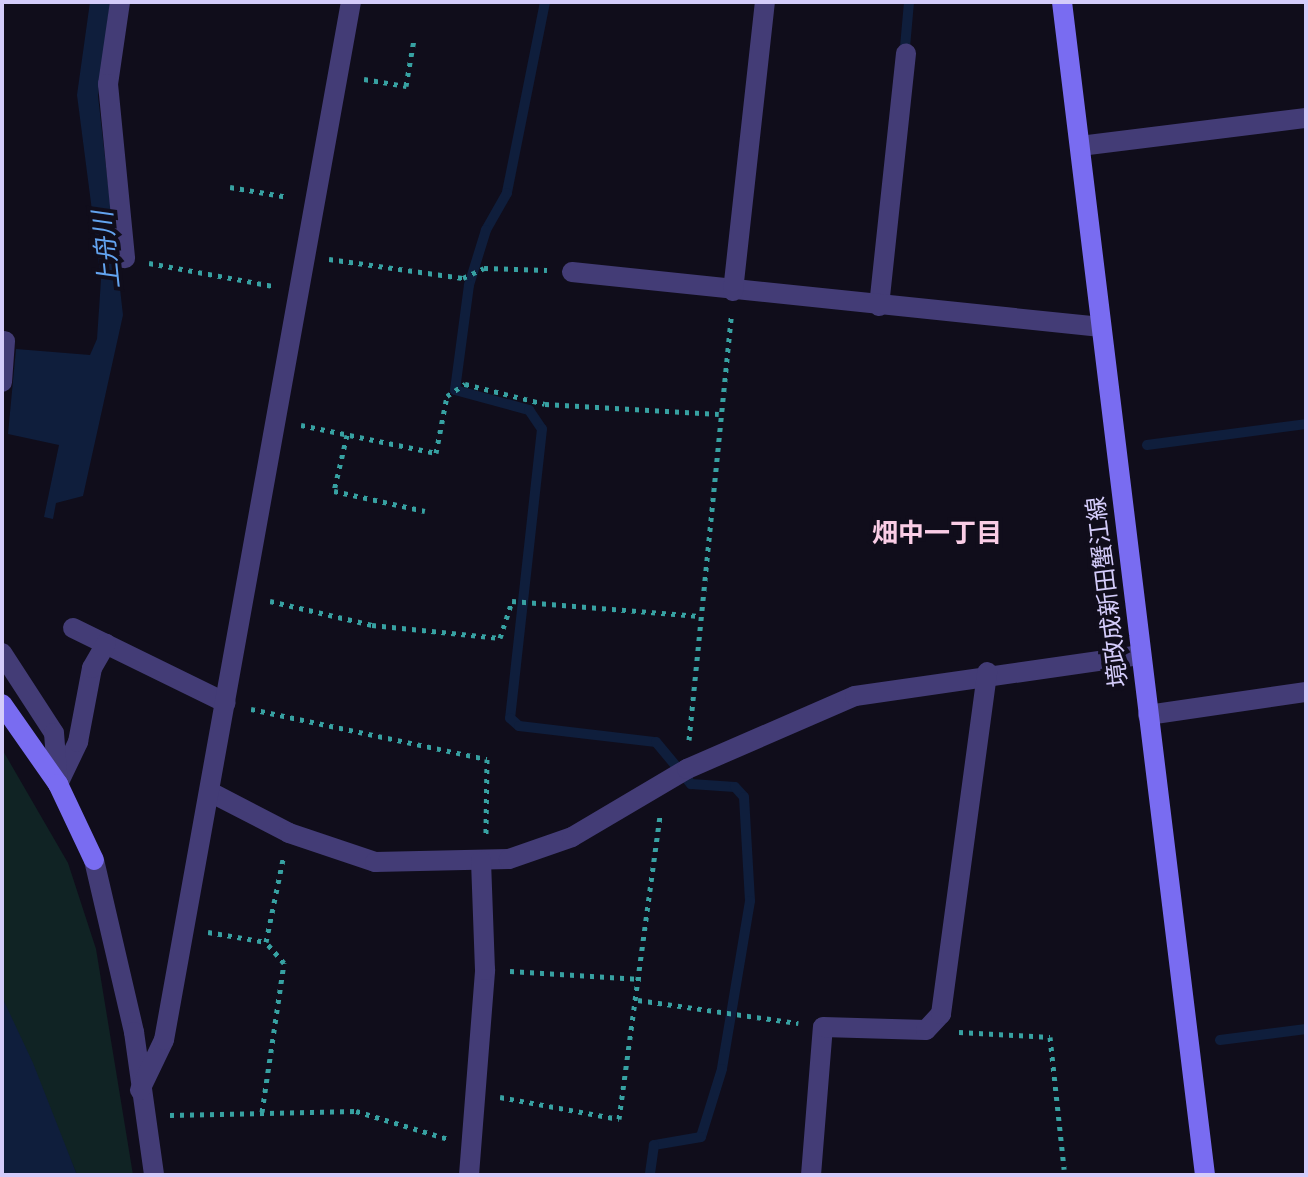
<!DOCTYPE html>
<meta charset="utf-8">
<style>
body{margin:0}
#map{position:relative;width:1308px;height:1177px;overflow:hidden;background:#100d1b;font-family:Jost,"Noto Sans JP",sans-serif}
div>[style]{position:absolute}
.green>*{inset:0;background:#102324}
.water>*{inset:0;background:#0f1e3c}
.stream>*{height:10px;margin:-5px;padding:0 5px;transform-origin:5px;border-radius:5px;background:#0f1e3c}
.path>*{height:5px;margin-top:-2.5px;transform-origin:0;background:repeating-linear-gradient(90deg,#37a1a2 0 4px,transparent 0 10px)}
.lane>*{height:20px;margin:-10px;padding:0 10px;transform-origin:10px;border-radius:10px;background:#433c76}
.street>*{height:20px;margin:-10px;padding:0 10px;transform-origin:10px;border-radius:10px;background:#433c76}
.secondary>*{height:20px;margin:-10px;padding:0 10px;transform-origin:10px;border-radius:10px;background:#796cf1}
span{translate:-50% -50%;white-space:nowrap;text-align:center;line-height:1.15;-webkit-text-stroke:8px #100d1b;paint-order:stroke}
.street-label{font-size:24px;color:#d4ccfa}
.water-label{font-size:26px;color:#63a4f0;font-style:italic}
.neighbourhood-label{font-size:26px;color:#facde6;font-weight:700}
.frame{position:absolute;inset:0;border:4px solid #d4ccfa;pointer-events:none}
</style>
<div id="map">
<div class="green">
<div style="clip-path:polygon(2px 749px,68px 863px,96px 949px,133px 1175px,77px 1175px,2px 997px)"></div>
</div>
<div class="water">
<div style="clip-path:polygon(90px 2px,110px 2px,98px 96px,123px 315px,83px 496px,56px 503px,53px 519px,44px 517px,59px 445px,8px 434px,16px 349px,90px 355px,97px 339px,101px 280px,77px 95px)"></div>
<div style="clip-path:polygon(2px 997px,33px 1063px,77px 1175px,2px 1175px)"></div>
</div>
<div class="stream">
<div style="left:545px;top:2px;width:195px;rotate:101.3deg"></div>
<div style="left:507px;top:193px;width:43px;rotate:119.6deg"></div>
<div style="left:486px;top:230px;width:58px;rotate:107.2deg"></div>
<div style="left:469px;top:285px;width:106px;rotate:97.6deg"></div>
<div style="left:455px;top:390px;width:77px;rotate:15.1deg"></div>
<div style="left:529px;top:410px;width:23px;rotate:56deg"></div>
<div style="left:542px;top:429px;width:291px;rotate:96.3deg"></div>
<div style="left:510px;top:718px;width:12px;rotate:42deg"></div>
<div style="left:519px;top:726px;width:138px;rotate:6.7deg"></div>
<div style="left:656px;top:742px;width:55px;rotate:50.2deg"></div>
<div style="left:691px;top:784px;width:44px;rotate:3.9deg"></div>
<div style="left:735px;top:787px;width:13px;rotate:48deg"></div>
<div style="left:744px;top:797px;width:104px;rotate:86.7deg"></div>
<div style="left:750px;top:901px;width:170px;rotate:99.5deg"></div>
<div style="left:722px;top:1069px;width:71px;rotate:107.2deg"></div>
<div style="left:701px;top:1137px;width:48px;rotate:170.3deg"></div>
<div style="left:654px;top:1145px;width:30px;rotate:98deg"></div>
<div style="left:905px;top:47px;width:45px;rotate:-84.9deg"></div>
<div style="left:1147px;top:445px;width:160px;rotate:-7.5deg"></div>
<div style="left:1220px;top:1040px;width:87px;rotate:-7.3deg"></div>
</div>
<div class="path">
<div style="left:364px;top:79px;width:43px;rotate:9.5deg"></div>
<div style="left:406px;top:86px;width:48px;rotate:-80.3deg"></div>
<div style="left:230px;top:187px;width:59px;rotate:9.8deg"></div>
<div style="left:329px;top:259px;width:135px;rotate:8.1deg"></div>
<div style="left:463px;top:278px;width:23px;rotate:-25deg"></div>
<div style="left:484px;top:268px;width:63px;rotate:1.8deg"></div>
<div style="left:149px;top:263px;width:126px;rotate:10.5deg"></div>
<div style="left:301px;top:425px;width:138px;rotate:11.7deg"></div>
<div style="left:436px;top:453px;width:58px;rotate:-79.1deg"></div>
<div style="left:447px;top:396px;width:22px;rotate:-34deg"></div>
<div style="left:465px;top:384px;width:82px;rotate:14deg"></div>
<div style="left:545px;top:404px;width:174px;rotate:3.3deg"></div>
<div style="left:347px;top:435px;width:57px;rotate:103.1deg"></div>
<div style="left:334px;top:491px;width:93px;rotate:12.4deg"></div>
<div style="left:270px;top:601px;width:105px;rotate:13.2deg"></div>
<div style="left:372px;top:625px;width:129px;rotate:5.8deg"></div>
<div style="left:500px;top:638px;width:39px;rotate:-72deg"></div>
<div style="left:512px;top:601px;width:188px;rotate:4.6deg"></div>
<div style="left:251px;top:709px;width:241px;rotate:12deg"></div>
<div style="left:487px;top:759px;width:76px;rotate:90.8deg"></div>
<div style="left:689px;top:740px;width:426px;rotate:-84.3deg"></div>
<div style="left:208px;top:932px;width:59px;rotate:9.8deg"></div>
<div style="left:510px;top:971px;width:131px;rotate:3.5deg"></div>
<div style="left:638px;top:1000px;width:162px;rotate:8.2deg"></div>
<div style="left:959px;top:1032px;width:91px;rotate:3.1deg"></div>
<div style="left:1050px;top:1037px;width:133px;rotate:83.9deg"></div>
<div style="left:500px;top:1097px;width:121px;rotate:10.5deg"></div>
<div style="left:619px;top:1119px;width:306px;rotate:-82.3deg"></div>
<div style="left:262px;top:1112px;width:151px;rotate:-81.6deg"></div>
<div style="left:284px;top:963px;width:28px;rotate:-131deg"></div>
<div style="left:266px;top:942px;width:85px;rotate:-78.4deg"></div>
<div style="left:170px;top:1115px;width:186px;rotate:-1.2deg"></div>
<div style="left:356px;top:1111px;width:96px;rotate:16.9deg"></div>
</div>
<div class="lane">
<div style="left:879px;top:306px;width:254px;rotate:-83.9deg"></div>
<div style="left:73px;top:628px;width:170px;rotate:26.1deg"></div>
<div style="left:58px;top:784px;width:47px;rotate:-64.5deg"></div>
<div style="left:78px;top:742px;width:75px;rotate:-79.3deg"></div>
<div style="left:92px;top:668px;width:28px;rotate:-60deg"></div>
</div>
<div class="street">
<div style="left:120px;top:2px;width:83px;rotate:98.3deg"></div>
<div style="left:108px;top:84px;width:175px;rotate:84.4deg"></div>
<div style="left:1080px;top:146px;width:228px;rotate:-7.1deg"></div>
<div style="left:572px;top:272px;width:532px;rotate:5.94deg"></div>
<div style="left:733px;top:291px;width:291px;rotate:-83.7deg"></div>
<div style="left:2px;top:382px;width:41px;rotate:-85.8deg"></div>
<div style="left:2px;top:653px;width:95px;rotate:57deg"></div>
<div style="left:54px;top:733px;width:51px;rotate:85.5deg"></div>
<div style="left:1148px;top:715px;width:160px;rotate:-8.3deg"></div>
<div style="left:210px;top:792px;width:89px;rotate:27.4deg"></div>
<div style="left:289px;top:833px;width:91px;rotate:18.6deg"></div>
<div style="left:375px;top:862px;width:134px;rotate:-1.3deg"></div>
<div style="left:509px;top:859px;width:67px;rotate:-19.2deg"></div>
<div style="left:572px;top:837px;width:134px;rotate:-30.6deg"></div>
<div style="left:687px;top:769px;width:183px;rotate:-23.5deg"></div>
<div style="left:855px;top:696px;width:289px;rotate:-8.2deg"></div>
<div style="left:94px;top:860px;width:177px;rotate:76.9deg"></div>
<div style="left:134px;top:1032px;width:144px;rotate:82deg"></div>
<div style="left:140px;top:1090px;width:55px;rotate:-64.4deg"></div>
<div style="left:164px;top:1040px;width:1055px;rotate:-79.79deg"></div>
<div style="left:469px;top:1175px;width:206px;rotate:-85.5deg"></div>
<div style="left:485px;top:970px;width:109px;rotate:-92.1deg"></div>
<div style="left:811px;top:1175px;width:148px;rotate:-85.4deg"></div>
<div style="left:823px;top:1027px;width:103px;rotate:1.7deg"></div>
<div style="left:926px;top:1030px;width:22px;rotate:-47deg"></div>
<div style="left:941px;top:1014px;width:345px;rotate:-82.3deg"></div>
</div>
<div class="secondary">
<div style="left:1062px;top:2px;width:1182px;rotate:83.05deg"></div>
<div style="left:2px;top:704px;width:98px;rotate:55deg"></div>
<div style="left:58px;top:784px;width:84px;rotate:64.7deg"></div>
</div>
<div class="street-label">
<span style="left:1107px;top:592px;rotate:-97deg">境政成新田蟹江線</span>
</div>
<div class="water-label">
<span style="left:107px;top:250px;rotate:-96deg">上舟川</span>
</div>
<div class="neighbourhood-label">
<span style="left:937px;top:534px">畑中一丁目</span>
</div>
<div class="frame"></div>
</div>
